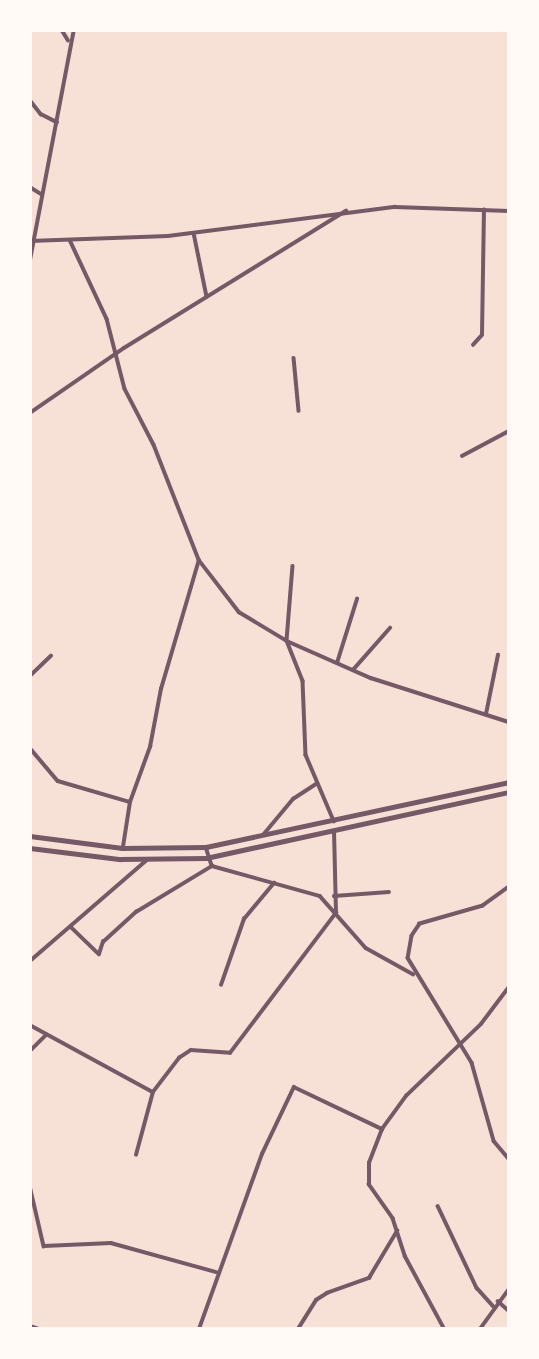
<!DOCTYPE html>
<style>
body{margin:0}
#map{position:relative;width:539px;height:1359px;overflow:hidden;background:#f7e1d7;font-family:"Work Sans",sans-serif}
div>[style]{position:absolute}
.minor>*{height:3.5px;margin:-1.75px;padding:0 1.75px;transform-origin:1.75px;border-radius:1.75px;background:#755966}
.tertiary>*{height:4.5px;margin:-2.25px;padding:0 2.25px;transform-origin:2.25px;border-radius:2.25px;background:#755966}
span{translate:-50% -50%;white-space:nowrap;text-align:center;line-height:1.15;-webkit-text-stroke:7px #fffaf5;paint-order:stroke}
.frame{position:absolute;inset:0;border:32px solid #fffaf5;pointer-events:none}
</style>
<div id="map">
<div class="minor">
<div style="left:62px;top:30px;width:12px;rotate:59deg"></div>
<div style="left:30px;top:100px;width:18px;rotate:52deg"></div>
<div style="left:41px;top:114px;width:18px;rotate:27deg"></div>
<div style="left:30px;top:187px;width:13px;rotate:32deg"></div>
<div style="left:194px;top:233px;width:65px;rotate:78.5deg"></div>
<div style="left:70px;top:240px;width:87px;rotate:64.9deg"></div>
<div style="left:107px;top:319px;width:72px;rotate:75.6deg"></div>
<div style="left:125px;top:389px;width:63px;rotate:62.6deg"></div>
<div style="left:154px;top:445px;width:123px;rotate:68.6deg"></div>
<div style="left:199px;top:560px;width:66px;rotate:52.4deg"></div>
<div style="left:239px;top:612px;width:56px;rotate:31.1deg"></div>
<div style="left:287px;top:641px;width:92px;rotate:23.8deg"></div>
<div style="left:371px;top:678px;width:145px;rotate:17.7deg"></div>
<div style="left:30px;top:241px;width:138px;rotate:-2.1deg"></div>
<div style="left:168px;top:236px;width:229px;rotate:-7.3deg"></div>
<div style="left:395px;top:207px;width:114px;rotate:2deg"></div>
<div style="left:30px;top:260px;width:234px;rotate:-79.2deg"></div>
<div style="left:473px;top:345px;width:13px;rotate:-48deg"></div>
<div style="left:482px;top:335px;width:125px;rotate:-89.1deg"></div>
<div style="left:294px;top:358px;width:53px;rotate:84.6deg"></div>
<div style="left:30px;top:413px;width:114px;rotate:-34.7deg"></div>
<div style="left:124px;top:348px;width:261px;rotate:-31.7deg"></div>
<div style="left:462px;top:456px;width:53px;rotate:-28deg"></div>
<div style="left:293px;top:566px;width:75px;rotate:94.6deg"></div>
<div style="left:287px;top:641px;width:43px;rotate:68.2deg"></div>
<div style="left:303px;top:681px;width:74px;rotate:87.7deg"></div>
<div style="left:306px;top:755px;width:72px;rotate:67deg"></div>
<div style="left:337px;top:663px;width:67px;rotate:-72.6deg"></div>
<div style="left:353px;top:670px;width:56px;rotate:-48.6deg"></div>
<div style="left:30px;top:676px;width:29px;rotate:-44deg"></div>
<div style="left:486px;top:714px;width:60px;rotate:-78.5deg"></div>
<div style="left:30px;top:748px;width:43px;rotate:49.7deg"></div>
<div style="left:58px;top:781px;width:75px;rotate:16.3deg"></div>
<div style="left:263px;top:835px;width:47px;rotate:-50.2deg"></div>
<div style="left:293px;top:799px;width:27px;rotate:-33deg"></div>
<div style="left:123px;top:847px;width:46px;rotate:-81.2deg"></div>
<div style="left:130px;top:802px;width:59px;rotate:-70deg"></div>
<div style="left:150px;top:747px;width:59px;rotate:-79.3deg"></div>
<div style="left:161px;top:689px;width:134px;rotate:-73.6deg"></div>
<div style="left:206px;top:847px;width:20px;rotate:72deg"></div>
<div style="left:212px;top:866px;width:112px;rotate:15.5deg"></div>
<div style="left:320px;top:896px;width:69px;rotate:48.5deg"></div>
<div style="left:366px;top:948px;width:54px;rotate:29deg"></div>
<div style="left:509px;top:887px;width:32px;rotate:144deg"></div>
<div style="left:483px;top:906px;width:66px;rotate:164.1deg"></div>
<div style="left:420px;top:924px;width:14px;rotate:124deg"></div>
<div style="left:412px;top:936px;width:22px;rotate:100deg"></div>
<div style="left:408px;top:958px;width:123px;rotate:58.6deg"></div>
<div style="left:472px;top:1063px;width:81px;rotate:74.2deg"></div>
<div style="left:494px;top:1141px;width:23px;rotate:50deg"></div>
<div style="left:334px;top:896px;width:55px;rotate:-4.2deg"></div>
<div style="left:71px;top:927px;width:39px;rotate:44deg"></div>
<div style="left:99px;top:954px;width:13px;rotate:-72deg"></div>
<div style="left:103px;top:942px;width:45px;rotate:-42.3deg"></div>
<div style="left:136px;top:912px;width:89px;rotate:-31.2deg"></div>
<div style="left:30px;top:961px;width:155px;rotate:-40.8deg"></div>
<div style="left:221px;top:985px;width:70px;rotate:-70.8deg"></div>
<div style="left:244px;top:919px;width:47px;rotate:-50.2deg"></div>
<div style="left:30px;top:1025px;width:140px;rotate:28.6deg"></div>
<div style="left:30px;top:1051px;width:23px;rotate:-45deg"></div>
<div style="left:136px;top:1155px;width:65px;rotate:-74.9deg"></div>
<div style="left:153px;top:1092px;width:43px;rotate:-52.6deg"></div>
<div style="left:179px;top:1058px;width:14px;rotate:-34deg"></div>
<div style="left:191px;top:1050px;width:39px;rotate:4deg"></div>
<div style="left:230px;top:1053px;width:176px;rotate:-52.9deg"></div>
<div style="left:336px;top:913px;width:82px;rotate:-91.4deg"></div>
<div style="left:30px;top:1186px;width:62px;rotate:76.9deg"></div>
<div style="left:44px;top:1246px;width:67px;rotate:-2.6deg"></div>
<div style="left:111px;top:1243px;width:109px;rotate:15.4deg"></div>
<div style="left:438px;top:1206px;width:91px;rotate:64.6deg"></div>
<div style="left:477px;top:1288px;width:24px;rotate:48deg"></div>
<div style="left:498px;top:1301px;width:15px;rotate:42deg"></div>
<div style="left:30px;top:1326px;width:10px;rotate:17deg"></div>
<div style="left:199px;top:1329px;width:186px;rotate:-70.2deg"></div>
<div style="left:262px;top:1154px;width:74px;rotate:-64.5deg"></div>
<div style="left:294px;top:1087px;width:98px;rotate:25.5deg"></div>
<div style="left:298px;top:1329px;width:34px;rotate:-58deg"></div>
<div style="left:316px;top:1300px;width:13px;rotate:-32deg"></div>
<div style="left:327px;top:1293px;width:45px;rotate:-19.7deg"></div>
<div style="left:369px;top:1278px;width:55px;rotate:-59.2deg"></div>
<div style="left:444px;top:1329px;width:82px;rotate:-118.4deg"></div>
<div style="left:405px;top:1257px;width:40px;rotate:-108deg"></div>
<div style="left:393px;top:1219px;width:42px;rotate:-125.2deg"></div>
<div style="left:369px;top:1185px;width:22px;rotate:-90deg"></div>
<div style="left:369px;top:1163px;width:36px;rotate:-69deg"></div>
<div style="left:382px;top:1129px;width:41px;rotate:-54deg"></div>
<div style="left:406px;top:1096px;width:104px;rotate:-43.8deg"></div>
<div style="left:481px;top:1024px;width:46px;rotate:-52.9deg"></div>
<div style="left:480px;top:1329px;width:49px;rotate:-54.1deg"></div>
</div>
<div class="tertiary">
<div style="left:30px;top:836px;width:93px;rotate:7.4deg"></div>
<div style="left:122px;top:848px;width:84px;rotate:-0.7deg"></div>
<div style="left:206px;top:847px;width:310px;rotate:-12.1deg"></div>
<div style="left:30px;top:848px;width:91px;rotate:7deg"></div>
<div style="left:120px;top:859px;width:86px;rotate:-0.7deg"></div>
<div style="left:206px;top:858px;width:310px;rotate:-12.3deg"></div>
</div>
<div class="frame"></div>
</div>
